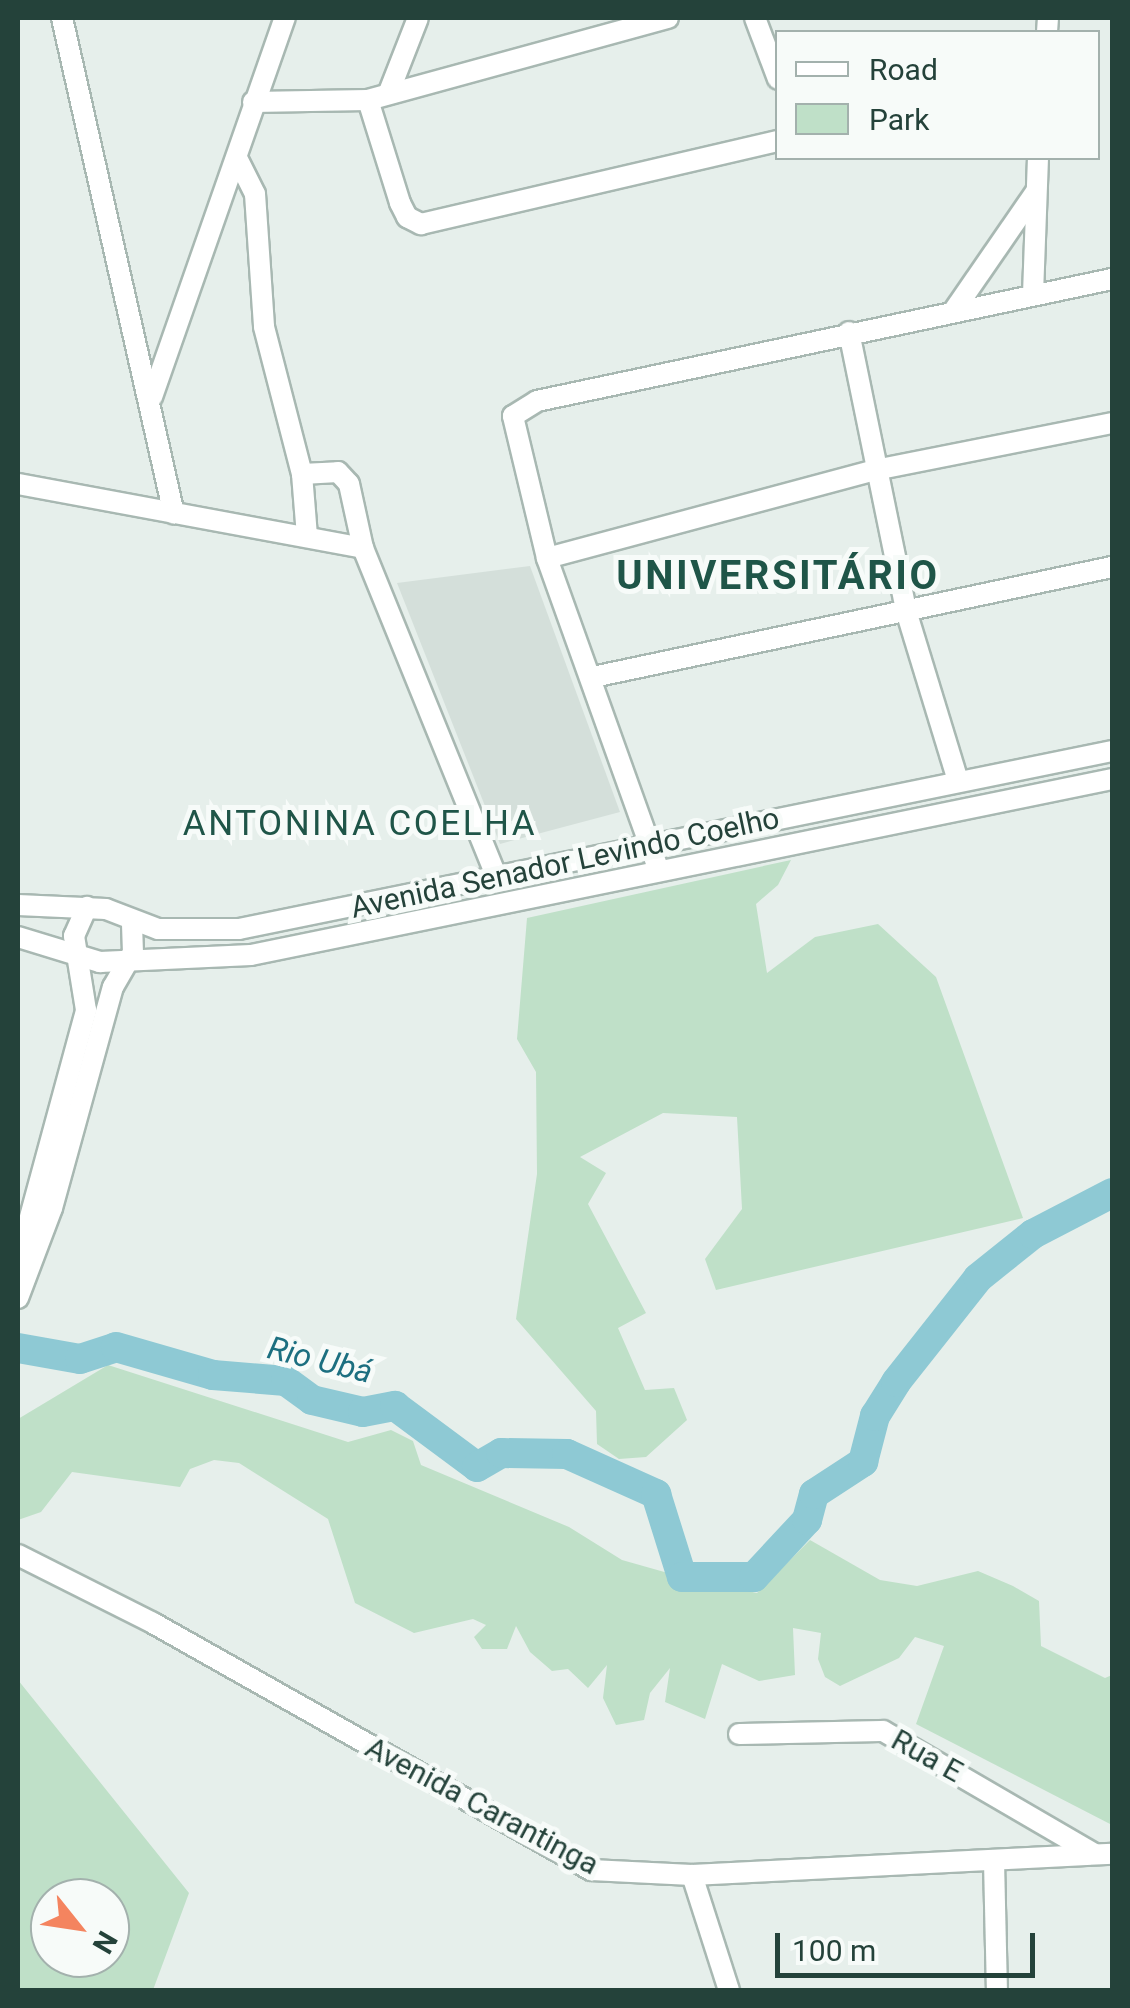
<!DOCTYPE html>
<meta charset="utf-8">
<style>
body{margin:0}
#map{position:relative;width:1130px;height:2008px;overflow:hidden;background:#e6efeb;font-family:Roboto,sans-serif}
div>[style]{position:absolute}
.built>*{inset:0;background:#d4dfda}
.green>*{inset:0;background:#bfe0c8}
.river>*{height:30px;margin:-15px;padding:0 15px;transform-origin:15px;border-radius:15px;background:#8ec9d4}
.roads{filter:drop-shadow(2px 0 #a8b8b2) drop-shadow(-2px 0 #a8b8b2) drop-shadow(0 2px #a8b8b2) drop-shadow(0 -2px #a8b8b2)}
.minor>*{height:20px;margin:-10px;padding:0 10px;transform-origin:10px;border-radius:10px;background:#fff}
span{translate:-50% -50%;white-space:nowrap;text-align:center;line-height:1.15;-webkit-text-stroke:10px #f7fbf9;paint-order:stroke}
.street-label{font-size:30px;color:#24423a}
.water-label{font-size:32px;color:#1c6f80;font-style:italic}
.quarter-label{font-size:35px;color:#1f5548;letter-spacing:2.5px}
.district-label{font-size:40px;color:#1f5548;font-weight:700;letter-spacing:2.5px}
.frame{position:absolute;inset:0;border:20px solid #24423a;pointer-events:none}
.legend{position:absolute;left:775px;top:30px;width:325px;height:130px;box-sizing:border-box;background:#f7fbf9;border:2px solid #a3b1ad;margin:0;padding:12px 18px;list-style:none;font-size:30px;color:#24423a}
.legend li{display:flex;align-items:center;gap:20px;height:50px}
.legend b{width:50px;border:2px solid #a3b1ad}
.north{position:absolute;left:30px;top:1878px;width:100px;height:100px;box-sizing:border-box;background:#f7fbf9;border:2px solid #a3b1ad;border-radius:50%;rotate:120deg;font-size:28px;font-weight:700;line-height:40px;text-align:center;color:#24423a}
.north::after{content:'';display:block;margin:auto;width:35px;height:45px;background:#f4845f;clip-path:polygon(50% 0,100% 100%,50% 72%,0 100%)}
.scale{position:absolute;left:775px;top:1933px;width:260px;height:45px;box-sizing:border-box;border:5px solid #24423a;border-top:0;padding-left:12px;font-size:30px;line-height:35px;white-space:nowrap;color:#24423a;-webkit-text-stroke:8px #f7fbf9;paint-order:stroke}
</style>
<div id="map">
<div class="built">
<div style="clip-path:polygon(530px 566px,620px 812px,500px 844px,397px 583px)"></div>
</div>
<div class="green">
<div style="clip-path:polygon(791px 860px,778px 885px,756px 904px,767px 973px,815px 937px,878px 924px,936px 977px,1023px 1218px,716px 1290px,705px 1259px,742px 1209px,737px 1117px,663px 1113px,580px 1157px,606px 1173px,588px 1204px,646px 1313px,618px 1328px,645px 1390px,674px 1388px,687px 1420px,646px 1457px,619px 1459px,597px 1444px,596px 1411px,516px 1319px,537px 1174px,536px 1072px,517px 1039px,527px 918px)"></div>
<div style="clip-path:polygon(108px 1365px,348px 1442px,391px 1430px,413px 1441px,421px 1465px,569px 1527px,622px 1560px,682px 1577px,757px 1593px,810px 1540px,880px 1580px,917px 1586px,978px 1571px,1013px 1586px,1039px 1601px,1041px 1646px,1105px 1678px,1112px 1675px,1112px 1825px,916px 1724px,944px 1646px,915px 1637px,899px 1658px,840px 1686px,825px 1677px,818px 1659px,821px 1633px,793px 1628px,795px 1675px,759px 1681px,722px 1664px,705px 1719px,665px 1702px,670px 1668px,650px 1693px,644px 1720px,616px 1725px,603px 1698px,607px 1665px,588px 1688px,568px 1669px,552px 1671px,530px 1652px,516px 1626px,507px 1649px,482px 1649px,474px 1637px,486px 1625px,473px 1619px,414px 1633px,355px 1603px,328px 1519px,239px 1463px,214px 1460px,190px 1469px,180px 1487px,72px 1472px,41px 1512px,18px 1520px,18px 1419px)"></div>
<div style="clip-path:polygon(evenodd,18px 1680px,189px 1893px,153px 1990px,18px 1990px,18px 1680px,50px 1898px,110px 1898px,110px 1958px,50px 1958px,50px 1898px)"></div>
</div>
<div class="river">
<div style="left:18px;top:1348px;width:63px;rotate:10.1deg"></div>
<div style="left:80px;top:1359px;width:38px;rotate:-18deg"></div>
<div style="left:116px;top:1347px;width:101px;rotate:16.1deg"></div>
<div style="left:213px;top:1375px;width:73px;rotate:4.7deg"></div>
<div style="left:286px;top:1381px;width:32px;rotate:36deg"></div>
<div style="left:312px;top:1400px;width:52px;rotate:13.2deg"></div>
<div style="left:363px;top:1412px;width:33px;rotate:-11deg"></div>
<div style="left:395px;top:1406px;width:102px;rotate:36.6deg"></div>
<div style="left:477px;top:1467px;width:28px;rotate:-30deg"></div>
<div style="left:501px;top:1453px;width:66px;rotate:0.9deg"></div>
<div style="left:567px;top:1454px;width:98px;rotate:24.2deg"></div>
<div style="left:656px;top:1494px;width:87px;rotate:72.6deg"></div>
<div style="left:682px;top:1577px;width:72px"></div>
<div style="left:754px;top:1577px;width:78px;rotate:-47.1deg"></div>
<div style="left:807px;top:1520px;width:27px;rotate:-75deg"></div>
<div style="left:814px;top:1494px;width:59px;rotate:-33.1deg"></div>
<div style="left:863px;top:1462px;width:48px;rotate:-75.4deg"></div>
<div style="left:875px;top:1416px;width:40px;rotate:-58deg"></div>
<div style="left:896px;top:1382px;width:132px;rotate:-51.7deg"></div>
<div style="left:978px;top:1278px;width:70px;rotate:-38.7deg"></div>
<div style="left:1033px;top:1234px;width:89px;rotate:-27.4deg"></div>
</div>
<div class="roads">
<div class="minor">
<div style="left:62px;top:18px;width:508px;rotate:77.28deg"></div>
<div style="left:755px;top:18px;width:65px;rotate:69.3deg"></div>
<div style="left:1047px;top:32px;width:14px;rotate:-86deg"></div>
<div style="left:389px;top:92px;width:79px;rotate:-68.6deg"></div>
<div style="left:368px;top:100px;width:108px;rotate:72.7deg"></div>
<div style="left:400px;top:203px;width:16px;rotate:63deg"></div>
<div style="left:407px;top:217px;width:16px;rotate:27deg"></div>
<div style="left:421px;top:224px;width:367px;rotate:-13.1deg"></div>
<div style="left:253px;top:102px;width:115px;rotate:-1deg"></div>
<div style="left:368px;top:100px;width:311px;rotate:-15.3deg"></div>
<div style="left:237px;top:158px;width:40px;rotate:63.4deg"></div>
<div style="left:255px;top:194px;width:133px;rotate:86.1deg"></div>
<div style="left:264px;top:327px;width:152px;rotate:75.5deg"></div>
<div style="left:302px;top:474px;width:62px;rotate:85.4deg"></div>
<div style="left:1033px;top:294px;width:136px;rotate:-87.9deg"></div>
<div style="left:955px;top:309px;width:141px;rotate:-55.4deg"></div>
<div style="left:849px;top:332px;width:288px;rotate:78.4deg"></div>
<div style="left:907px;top:614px;width:175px;rotate:73deg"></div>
<div style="left:152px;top:397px;width:402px;rotate:-70.7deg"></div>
<div style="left:302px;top:474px;width:36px;rotate:-3deg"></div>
<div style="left:338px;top:472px;width:16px;rotate:47deg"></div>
<div style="left:349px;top:484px;width:66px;rotate:77.7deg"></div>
<div style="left:363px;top:548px;width:353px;rotate:67.9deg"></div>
<div style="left:18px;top:484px;width:351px;rotate:10.5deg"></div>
<div style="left:547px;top:558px;width:340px;rotate:-15deg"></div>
<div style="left:875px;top:470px;width:242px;rotate:-11.2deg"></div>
<div style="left:593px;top:677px;width:531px;rotate:-11.97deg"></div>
<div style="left:659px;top:871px;width:332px;rotate:-109.7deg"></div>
<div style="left:547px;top:558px;width:146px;rotate:-103.5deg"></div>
<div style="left:513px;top:416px;width:28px;rotate:-32deg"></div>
<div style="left:537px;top:401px;width:588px;rotate:-11.98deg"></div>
<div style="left:18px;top:905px;width:88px;rotate:2.6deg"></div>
<div style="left:106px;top:909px;width:56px;rotate:21deg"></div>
<div style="left:158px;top:929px;width:81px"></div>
<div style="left:239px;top:929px;width:891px;rotate:-11.52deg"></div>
<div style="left:18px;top:937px;width:86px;rotate:17deg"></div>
<div style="left:100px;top:962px;width:151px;rotate:-2.7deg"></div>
<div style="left:251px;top:955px;width:879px;rotate:-11.55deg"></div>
<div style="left:18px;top:1261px;width:260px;rotate:-74.8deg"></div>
<div style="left:86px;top:1010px;width:75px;rotate:-99.2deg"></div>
<div style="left:74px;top:936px;width:32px;rotate:-66deg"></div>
<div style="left:18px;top:1298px;width:96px;rotate:-69.3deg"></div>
<div style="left:52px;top:1208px;width:229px;rotate:-74.6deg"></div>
<div style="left:113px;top:987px;width:39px;rotate:-60deg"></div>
<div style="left:133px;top:953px;width:31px;rotate:-92deg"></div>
<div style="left:18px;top:1555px;width:151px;rotate:26.7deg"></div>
<div style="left:153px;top:1623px;width:503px;rotate:29.42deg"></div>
<div style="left:591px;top:1870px;width:101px;rotate:2.8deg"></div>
<div style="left:692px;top:1875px;width:421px;rotate:-2.9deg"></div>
<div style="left:739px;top:1734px;width:144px;rotate:-1.2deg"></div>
<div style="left:883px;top:1731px;width:244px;rotate:30.2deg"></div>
<div style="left:994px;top:1861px;width:129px;rotate:88.7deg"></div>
<div style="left:692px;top:1875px;width:121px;rotate:72.2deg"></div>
</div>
</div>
<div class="street-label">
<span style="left:565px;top:863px;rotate:-12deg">Avenida Senador Levindo Coelho</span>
<span style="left:927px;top:1756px;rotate:29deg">Rua E</span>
<span style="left:482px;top:1806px;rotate:28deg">Avenida Carantinga</span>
</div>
<div class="water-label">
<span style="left:320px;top:1360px;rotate:14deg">Rio Ubá</span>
</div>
<div class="quarter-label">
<span style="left:360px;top:824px">ANTONINA COELHA</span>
</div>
<div class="district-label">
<span style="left:778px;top:576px">UNIVERSITÁRIO</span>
</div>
<div class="frame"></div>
<ul class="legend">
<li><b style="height:12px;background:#fff"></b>Road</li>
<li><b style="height:28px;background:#bfe0c8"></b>Park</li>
</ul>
<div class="north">N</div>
<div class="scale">100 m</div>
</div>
